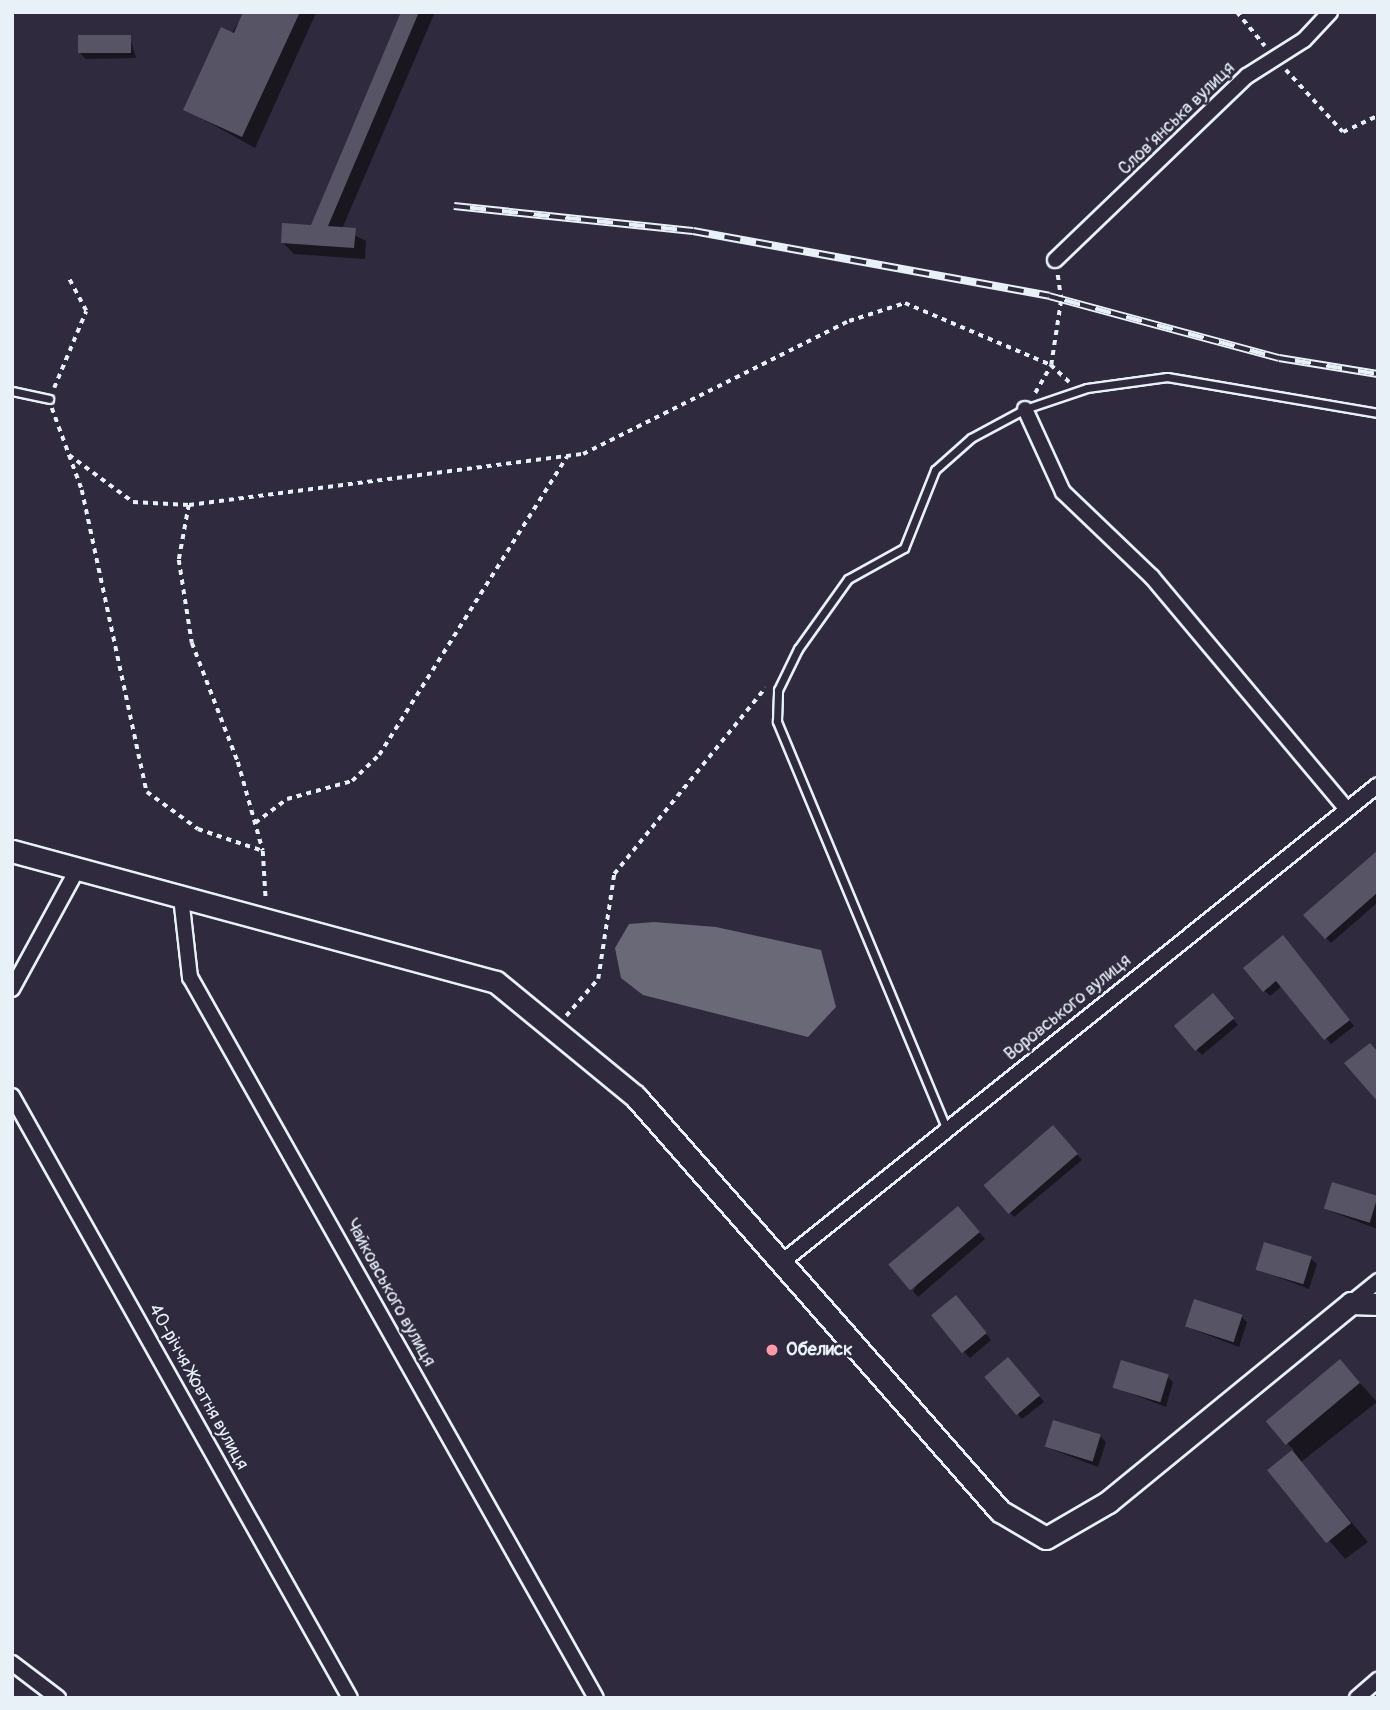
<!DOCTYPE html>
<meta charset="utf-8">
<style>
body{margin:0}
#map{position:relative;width:1390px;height:1710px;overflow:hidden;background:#2f2a3d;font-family:Pangolin,sans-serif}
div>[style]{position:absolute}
.water>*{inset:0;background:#696978}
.shadow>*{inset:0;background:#0007}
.building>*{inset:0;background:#575565;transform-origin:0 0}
.path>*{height:3.5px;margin-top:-1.75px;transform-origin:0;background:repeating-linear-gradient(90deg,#e8f1f8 0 5px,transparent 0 10px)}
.roads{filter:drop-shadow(2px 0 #e8f1f8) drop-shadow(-2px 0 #e8f1f8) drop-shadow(0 2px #e8f1f8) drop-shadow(0 -2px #e8f1f8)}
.lane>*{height:7px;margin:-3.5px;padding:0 3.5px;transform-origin:3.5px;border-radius:3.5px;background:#2f2a3d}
.street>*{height:14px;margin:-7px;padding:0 7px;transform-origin:7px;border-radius:7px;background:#2f2a3d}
.secondary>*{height:21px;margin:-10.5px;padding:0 10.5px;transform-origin:10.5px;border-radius:10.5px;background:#2f2a3d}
.rail>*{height:8px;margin-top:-4px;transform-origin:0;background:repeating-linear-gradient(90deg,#2f2a3d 0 16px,#e8f1f8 0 32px);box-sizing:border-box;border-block:2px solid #e8f1f8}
.dots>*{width:19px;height:19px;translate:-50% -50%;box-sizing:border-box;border:4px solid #2f2a3d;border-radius:50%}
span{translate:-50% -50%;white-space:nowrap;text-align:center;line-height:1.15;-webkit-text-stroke:5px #2f2a3d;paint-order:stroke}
.street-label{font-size:18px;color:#e8f1f8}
.poi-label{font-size:18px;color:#e8f1f8;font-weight:700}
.left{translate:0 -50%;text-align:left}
.frame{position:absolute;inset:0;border:14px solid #e8f1f8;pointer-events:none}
</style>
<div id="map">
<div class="water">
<div style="clip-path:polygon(654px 922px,716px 927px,821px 950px,836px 1007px,808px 1037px,643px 995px,621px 978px,615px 948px,629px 924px)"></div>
</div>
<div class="shadow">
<div style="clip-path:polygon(245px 12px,316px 13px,255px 148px,185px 109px)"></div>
<div style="clip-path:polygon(403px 12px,435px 12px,342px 229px,366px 241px,365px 259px,294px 254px,282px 242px,312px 227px)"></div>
<div style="clip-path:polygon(130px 37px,136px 58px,86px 59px,80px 53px)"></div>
<div style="clip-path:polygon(1378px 862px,1378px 902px,1331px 943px,1326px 938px)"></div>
<div style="clip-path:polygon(1288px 943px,1354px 1026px,1331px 1044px,1282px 986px,1270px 996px,1264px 990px)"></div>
<div style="clip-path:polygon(1218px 1001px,1238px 1025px,1202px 1055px,1197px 1050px)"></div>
<div style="clip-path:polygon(1058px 1133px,1082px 1160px,1014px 1217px,985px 1185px)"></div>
<div style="clip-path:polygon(1333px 1184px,1378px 1198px,1377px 1229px,1325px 1209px)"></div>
<div style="clip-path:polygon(963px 1214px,985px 1239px,918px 1297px,913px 1291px)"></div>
<div style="clip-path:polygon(1311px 1259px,1317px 1264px,1309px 1289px,1257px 1269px)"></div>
<div style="clip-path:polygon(961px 1303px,991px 1340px,970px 1358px,964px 1352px)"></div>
<div style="clip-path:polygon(1241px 1316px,1247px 1322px,1239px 1347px,1187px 1327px)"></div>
<div style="clip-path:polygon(1340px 1361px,1377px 1402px,1301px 1462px,1368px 1542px,1345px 1559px,1269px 1470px,1294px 1450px,1286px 1442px)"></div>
<div style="clip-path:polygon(1014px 1365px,1044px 1402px,1022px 1419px,987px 1377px)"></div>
<div style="clip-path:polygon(1168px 1377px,1173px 1382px,1166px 1407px,1114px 1387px)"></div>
<div style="clip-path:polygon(1100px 1436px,1106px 1442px,1098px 1467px,1046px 1447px)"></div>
</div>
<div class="building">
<div style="clip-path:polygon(243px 12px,300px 12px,242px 137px,183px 110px,221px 27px,234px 33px)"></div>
<div style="clip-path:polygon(401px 12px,419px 12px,328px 226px,356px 228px,354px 248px,281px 243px,282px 223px,311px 225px)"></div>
<div style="left:131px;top:35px;width:18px;height:53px;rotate:90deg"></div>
<div style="clip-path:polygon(1378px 850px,1378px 892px,1325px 939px,1303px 915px)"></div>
<div style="clip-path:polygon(1283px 935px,1350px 1020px,1324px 1040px,1276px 981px,1263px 992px,1243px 968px)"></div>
<div style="left:1213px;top:993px;width:33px;height:51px;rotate:50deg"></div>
<div style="clip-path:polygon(1370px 1043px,1378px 1052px,1378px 1102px,1344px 1063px)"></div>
<div style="left:1053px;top:1125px;width:38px;height:92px;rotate:49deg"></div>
<div style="left:1332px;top:1182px;width:48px;height:28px;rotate:17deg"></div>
<div style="left:958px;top:1206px;width:34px;height:91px;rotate:50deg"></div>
<div style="left:1264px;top:1242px;width:50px;height:29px;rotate:17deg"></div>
<div style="left:956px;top:1295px;width:49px;height:32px;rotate:51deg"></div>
<div style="left:1194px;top:1299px;width:51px;height:29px;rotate:18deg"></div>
<div style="left:1008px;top:1357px;width:50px;height:31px;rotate:50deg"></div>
<div style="left:1340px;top:1359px;width:31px;height:97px;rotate:50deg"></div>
<div style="left:1121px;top:1360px;width:50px;height:29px;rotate:17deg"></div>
<div style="left:1053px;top:1420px;width:50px;height:28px;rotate:17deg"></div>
<div style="left:1292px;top:1450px;width:94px;height:32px;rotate:51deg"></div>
</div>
<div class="path">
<div style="left:1237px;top:12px;width:44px;rotate:50.5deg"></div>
<div style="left:1286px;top:70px;width:84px;rotate:47.4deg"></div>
<div style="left:1343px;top:132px;width:38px;rotate:-25deg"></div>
<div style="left:54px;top:388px;width:83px;rotate:-67.4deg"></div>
<div style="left:86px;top:311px;width:36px;rotate:-118deg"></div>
<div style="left:1035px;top:393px;width:32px;rotate:-60deg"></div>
<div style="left:1051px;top:365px;width:66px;rotate:-81.3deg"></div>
<div style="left:1061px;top:300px;width:27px;rotate:-98deg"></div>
<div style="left:52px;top:408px;width:87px;rotate:69.9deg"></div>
<div style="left:82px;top:490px;width:309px;rotate:77.9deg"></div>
<div style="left:147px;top:792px;width:63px;rotate:36deg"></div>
<div style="left:198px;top:829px;width:69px;rotate:18.7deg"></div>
<div style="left:263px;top:851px;width:50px;rotate:86.6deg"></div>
<div style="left:69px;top:455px;width:79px;rotate:36.3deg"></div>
<div style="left:133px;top:502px;width:56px;rotate:3.1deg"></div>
<div style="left:189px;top:505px;width:397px;rotate:-7.4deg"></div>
<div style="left:583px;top:454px;width:297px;rotate:-26.6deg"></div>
<div style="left:849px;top:321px;width:59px;rotate:-17.8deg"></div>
<div style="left:905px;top:303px;width:159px;rotate:23deg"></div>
<div style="left:1051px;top:365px;width:25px;rotate:43deg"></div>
<div style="left:189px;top:505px;width:56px;rotate:100.3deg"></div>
<div style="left:179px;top:560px;width:84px;rotate:81.1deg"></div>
<div style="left:192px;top:643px;width:128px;rotate:68.9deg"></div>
<div style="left:238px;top:762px;width:92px;rotate:74.3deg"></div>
<div style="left:255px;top:823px;width:40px;rotate:-37deg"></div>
<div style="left:287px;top:799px;width:67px;rotate:-15.5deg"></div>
<div style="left:352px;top:781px;width:37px;rotate:-44deg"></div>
<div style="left:379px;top:755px;width:352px;rotate:-57.8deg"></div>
<div style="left:566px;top:1016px;width:49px;rotate:-49.1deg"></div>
<div style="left:598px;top:979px;width:106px;rotate:-81.3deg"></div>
<div style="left:614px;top:874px;width:240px;rotate:-50.9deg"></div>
</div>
<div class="roads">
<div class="lane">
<div style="left:12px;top:391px;width:38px;rotate:12deg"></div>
<div style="left:947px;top:1130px;width:443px;rotate:-112.6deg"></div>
<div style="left:777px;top:721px;width:31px;rotate:-88deg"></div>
<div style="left:778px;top:690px;width:46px;rotate:-64deg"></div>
<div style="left:798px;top:649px;width:86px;rotate:-54.5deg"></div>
<div style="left:848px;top:579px;width:64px;rotate:-29deg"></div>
<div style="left:904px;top:548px;width:84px;rotate:-68.3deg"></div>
<div style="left:935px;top:470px;width:48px;rotate:-41.6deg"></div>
<div style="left:971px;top:438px;width:61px;rotate:-28.2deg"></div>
<div style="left:1025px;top:409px;width:65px;rotate:-18.7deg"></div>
<div style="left:1087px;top:388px;width:81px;rotate:-7.8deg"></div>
<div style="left:1167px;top:377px;width:214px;rotate:9.7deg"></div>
</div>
<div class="street">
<div style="left:1055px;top:260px;width:266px;rotate:-43.8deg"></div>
<div style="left:1247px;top:76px;width:67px;rotate:-32.3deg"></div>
<div style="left:1304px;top:40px;width:38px;rotate:-47deg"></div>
<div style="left:1025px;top:409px;width:91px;rotate:65.4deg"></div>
<div style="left:1063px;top:492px;width:123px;rotate:43.7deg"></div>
<div style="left:1152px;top:577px;width:303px;rotate:50deg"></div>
<div style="left:181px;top:897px;width:81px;rotate:83.6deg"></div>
<div style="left:190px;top:977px;width:827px;rotate:60.62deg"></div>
<div style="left:12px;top:989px;width:138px;rotate:-61.4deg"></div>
<div style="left:12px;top:1096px;width:690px;rotate:60.69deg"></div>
<div style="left:782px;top:1262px;width:763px;rotate:-38.67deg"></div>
<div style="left:1351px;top:1303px;width:35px;rotate:-39deg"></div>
<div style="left:12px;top:1663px;width:58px;rotate:37.3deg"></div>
<div style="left:1357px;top:1698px;width:28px;rotate:-41deg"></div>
</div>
<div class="secondary">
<div style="left:12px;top:851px;width:501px;rotate:15.14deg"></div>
<div style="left:496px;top:982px;width:180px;rotate:39.4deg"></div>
<div style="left:635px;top:1096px;width:553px;rotate:48.67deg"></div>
<div style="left:1000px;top:1511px;width:53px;rotate:30.4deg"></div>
<div style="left:1046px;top:1538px;width:72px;rotate:-30.1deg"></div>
<div style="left:1108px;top:1502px;width:314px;rotate:-39.3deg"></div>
<div style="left:1351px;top:1303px;width:27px;rotate:2deg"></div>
</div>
</div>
<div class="rail">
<div style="left:454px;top:206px;width:240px;rotate:6deg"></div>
<div style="left:693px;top:231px;width:362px;rotate:10.3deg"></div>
<div style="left:1049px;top:296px;width:238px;rotate:15.1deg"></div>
<div style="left:1279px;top:358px;width:100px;rotate:9.2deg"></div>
</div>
<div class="dots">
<div style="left:772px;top:1350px;background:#ff9aa2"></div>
</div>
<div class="street-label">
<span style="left:1177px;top:119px;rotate:-44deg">Слов’янська вулиця</span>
<span style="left:1068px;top:1008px;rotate:-39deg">Воровського вулиця</span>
<span style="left:390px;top:1293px;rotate:61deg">Чайковського вулиця</span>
<span style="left:198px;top:1387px;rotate:61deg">40-річчя Жовтня вулиця</span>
</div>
<div class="poi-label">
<span class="left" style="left:786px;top:1350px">Обелиск</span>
</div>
<div class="frame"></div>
</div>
